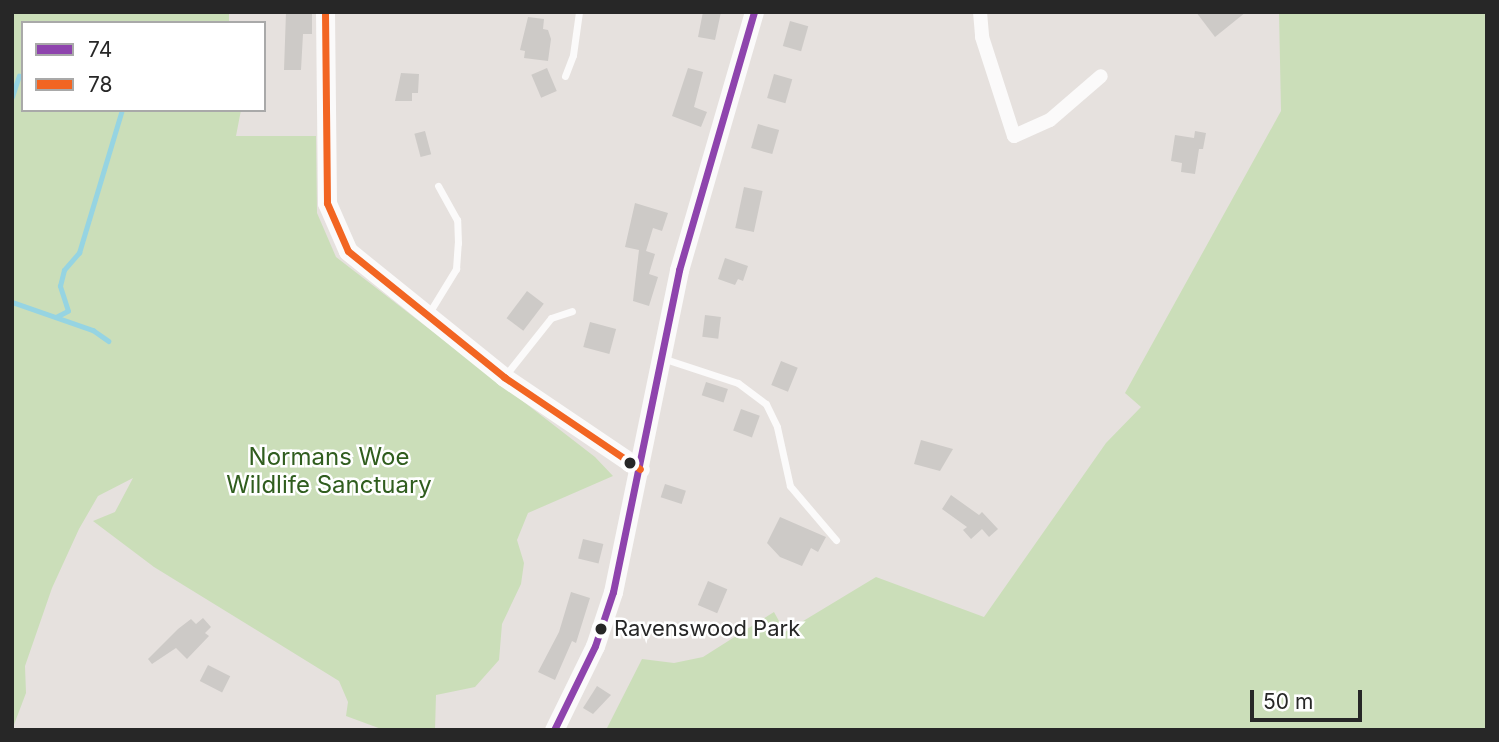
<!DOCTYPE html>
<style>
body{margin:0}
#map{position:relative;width:1499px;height:742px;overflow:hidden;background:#e6e1de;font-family:Inter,sans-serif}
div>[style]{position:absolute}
.green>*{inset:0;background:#cbdeb9}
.stream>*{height:4.5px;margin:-2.25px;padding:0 2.25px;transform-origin:2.25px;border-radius:2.25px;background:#96d4e2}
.building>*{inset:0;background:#cdcac7;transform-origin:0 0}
.lane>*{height:7px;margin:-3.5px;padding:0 3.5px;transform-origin:3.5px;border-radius:3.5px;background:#fbfafa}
.street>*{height:14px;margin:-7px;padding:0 7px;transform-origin:7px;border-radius:7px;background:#fbfafa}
.secondary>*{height:19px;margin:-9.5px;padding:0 9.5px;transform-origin:9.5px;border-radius:9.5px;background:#fbfafa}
.bus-1>*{height:7px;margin:-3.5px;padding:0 3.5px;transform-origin:3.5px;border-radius:3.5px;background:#8e44ad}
.bus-2>*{height:7px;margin:-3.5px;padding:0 3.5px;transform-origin:3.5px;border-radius:3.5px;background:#f26522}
.dots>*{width:19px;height:19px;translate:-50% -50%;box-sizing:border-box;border:4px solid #fff;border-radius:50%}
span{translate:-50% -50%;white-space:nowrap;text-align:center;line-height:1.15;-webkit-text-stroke:5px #fff;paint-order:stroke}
.bus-label{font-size:22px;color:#272727}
.left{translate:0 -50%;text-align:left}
.park-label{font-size:24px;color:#305d1e}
.frame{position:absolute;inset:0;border:14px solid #272727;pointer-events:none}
.legend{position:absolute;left:21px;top:21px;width:245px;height:91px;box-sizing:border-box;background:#fff;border:2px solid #a9a9a9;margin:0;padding:9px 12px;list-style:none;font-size:21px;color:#272727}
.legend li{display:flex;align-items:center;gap:14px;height:35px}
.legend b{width:35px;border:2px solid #a9a9a9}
.scale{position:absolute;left:1250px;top:690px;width:112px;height:32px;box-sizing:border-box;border:4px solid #272727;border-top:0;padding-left:9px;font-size:21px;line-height:24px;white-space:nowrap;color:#272727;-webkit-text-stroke:5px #fff;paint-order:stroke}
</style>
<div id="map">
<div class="green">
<div style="clip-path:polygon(12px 12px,229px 12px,229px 23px,23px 23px,23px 110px,241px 110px,236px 136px,316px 136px,317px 213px,336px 257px,595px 457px,613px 476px,528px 513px,517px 540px,524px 563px,521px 584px,502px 624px,499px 660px,475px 687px,436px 695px,435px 730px,384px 730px,346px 716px,348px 702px,339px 681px,154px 567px,93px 521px,115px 512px,133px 478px,98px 496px,79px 529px,52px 588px,25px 666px,26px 693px,12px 730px)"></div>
<div style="clip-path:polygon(1279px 12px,1487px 12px,1487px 730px,606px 730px,642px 659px,674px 663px,703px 657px,774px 612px,785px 632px,876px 577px,984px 617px,1106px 443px,1141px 407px,1125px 393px,1281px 111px)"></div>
</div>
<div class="stream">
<div style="left:12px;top:97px;width:22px;rotate:-72deg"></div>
<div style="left:12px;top:302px;width:86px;rotate:19.1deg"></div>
<div style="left:93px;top:330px;width:19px;rotate:35deg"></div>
<div style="left:56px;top:317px;width:13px;rotate:-27deg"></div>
<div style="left:68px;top:311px;width:26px;rotate:-108deg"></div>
<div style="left:60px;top:286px;width:16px;rotate:-76deg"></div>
<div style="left:64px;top:270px;width:23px;rotate:-49deg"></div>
<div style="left:79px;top:253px;width:149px;rotate:-73.3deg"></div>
</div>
<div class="building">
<div style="clip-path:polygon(286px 12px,312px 14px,312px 34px,303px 34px,301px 70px,284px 70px)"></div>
<div style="clip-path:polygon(703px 12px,721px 12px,715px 40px,698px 37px)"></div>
<div style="clip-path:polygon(1196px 12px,1246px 12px,1215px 37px)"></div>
<div style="clip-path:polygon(528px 17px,544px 19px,543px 29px,548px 30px,551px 39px,548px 61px,524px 58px,525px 51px,520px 50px)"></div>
<div style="left:790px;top:21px;width:19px;height:26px;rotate:16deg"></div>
<div style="left:547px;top:68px;width:25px;height:17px;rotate:67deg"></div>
<div style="clip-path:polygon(688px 68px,703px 72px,694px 107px,707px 112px,701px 127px,672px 116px)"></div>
<div style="clip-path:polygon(401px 73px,419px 74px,418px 93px,412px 93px,412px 101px,395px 101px)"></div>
<div style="left:774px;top:74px;width:19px;height:25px;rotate:16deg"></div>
<div style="left:758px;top:124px;width:22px;height:25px;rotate:16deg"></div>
<div style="left:425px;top:131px;width:24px;height:11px;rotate:75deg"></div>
<div style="clip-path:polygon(1195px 131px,1206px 133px,1203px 149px,1199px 149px,1195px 174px,1181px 172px,1182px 163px,1171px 161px,1175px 135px,1194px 138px)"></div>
<div style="left:744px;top:187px;width:19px;height:42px;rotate:12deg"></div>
<div style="clip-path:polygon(635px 203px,668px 213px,662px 231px,653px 228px,646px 251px,655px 254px,649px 274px,658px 277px,649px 306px,633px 301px,639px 250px,625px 247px)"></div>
<div style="clip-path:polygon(725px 258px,748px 266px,743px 281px,738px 279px,735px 285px,718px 279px)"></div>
<div style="left:527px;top:291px;width:21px;height:34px;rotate:37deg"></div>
<div style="left:705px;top:315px;width:16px;height:22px;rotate:7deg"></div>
<div style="left:590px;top:322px;width:27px;height:26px;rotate:15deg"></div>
<div style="left:781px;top:361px;width:18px;height:26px;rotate:22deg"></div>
<div style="left:706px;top:382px;width:23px;height:14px;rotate:18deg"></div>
<div style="left:741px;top:409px;width:20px;height:23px;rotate:20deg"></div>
<div style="clip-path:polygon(921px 440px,953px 449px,940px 471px,914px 464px)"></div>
<div style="left:665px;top:484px;width:22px;height:14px;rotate:18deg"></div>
<div style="clip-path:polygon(951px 495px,979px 515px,982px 512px,998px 529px,989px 537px,982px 529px,971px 539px,963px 530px,967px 527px,942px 509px)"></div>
<div style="clip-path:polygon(780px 517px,826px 537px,818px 552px,811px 548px,802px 566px,780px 557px,767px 543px)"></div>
<div style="left:583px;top:539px;width:21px;height:20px;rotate:14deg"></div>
<div style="left:708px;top:581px;width:21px;height:26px;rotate:23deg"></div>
<div style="clip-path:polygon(571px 592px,590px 598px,576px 643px,572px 641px,555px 680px,538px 672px,559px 632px)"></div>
<div style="clip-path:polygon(203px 618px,211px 627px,205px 633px,209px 636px,187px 659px,176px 648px,152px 664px,148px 659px,178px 629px,191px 619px,196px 624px)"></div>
<div style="left:208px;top:665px;width:25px;height:18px;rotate:27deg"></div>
<div style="clip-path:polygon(597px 686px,611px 695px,593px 714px,583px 708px)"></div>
</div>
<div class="lane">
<div style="left:565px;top:76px;width:22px;rotate:-69deg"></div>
<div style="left:573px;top:55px;width:43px;rotate:-82.1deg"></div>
<div style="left:429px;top:313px;width:52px;rotate:-58.5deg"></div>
<div style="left:456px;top:269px;width:26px;rotate:-86deg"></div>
<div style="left:458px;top:243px;width:23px;rotate:-92deg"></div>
<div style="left:457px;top:220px;width:39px;rotate:-119deg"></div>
<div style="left:662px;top:358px;width:80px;rotate:18.2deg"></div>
<div style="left:738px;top:383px;width:35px;rotate:37deg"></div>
<div style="left:766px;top:404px;width:25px;rotate:64deg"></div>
<div style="left:777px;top:427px;width:60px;rotate:77.6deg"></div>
<div style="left:790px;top:486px;width:71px;rotate:49.6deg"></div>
<div style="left:504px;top:377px;width:75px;rotate:-51.5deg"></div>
<div style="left:551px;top:318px;width:22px;rotate:-18deg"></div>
</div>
<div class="street">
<div style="left:980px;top:12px;width:25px;rotate:85deg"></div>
<div style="left:982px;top:37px;width:104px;rotate:72.1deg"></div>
<div style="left:1014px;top:136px;width:39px;rotate:-24deg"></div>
<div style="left:1050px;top:120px;width:67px;rotate:-40.8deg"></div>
</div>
<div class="secondary">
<div style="left:325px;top:12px;width:191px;rotate:89.4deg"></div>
<div style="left:327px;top:203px;width:52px;rotate:66.4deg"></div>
<div style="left:348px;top:251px;width:201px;rotate:38.9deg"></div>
<div style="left:504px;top:377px;width:164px;rotate:34.1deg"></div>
<div style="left:554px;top:730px;width:93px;rotate:-64deg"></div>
<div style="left:595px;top:646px;width:57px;rotate:-71.6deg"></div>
<div style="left:613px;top:592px;width:329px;rotate:-78.4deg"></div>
<div style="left:679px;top:270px;width:269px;rotate:-73.8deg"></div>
</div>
<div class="bus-1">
<div style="left:554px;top:730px;width:93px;rotate:-64deg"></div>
<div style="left:595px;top:646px;width:57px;rotate:-71.6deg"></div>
<div style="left:613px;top:592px;width:329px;rotate:-78.4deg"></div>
<div style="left:679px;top:270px;width:269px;rotate:-73.8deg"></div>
</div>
<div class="bus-2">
<div style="left:325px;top:12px;width:191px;rotate:89.4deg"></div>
<div style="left:327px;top:203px;width:52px;rotate:66.4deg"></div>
<div style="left:348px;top:251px;width:201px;rotate:38.9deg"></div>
<div style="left:504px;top:377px;width:164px;rotate:34.1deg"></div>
</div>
<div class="dots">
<div style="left:630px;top:463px;background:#272727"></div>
<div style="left:601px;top:629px;background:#272727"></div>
</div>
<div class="bus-label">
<span class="left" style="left:614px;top:629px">Ravenswood Park</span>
</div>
<div class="park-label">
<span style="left:329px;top:471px">Normans Woe<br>Wildlife Sanctuary</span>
</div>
<div class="frame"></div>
<ul class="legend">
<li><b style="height:9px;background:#8e44ad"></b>74</li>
<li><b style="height:9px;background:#f26522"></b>78</li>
</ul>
<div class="scale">50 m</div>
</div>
